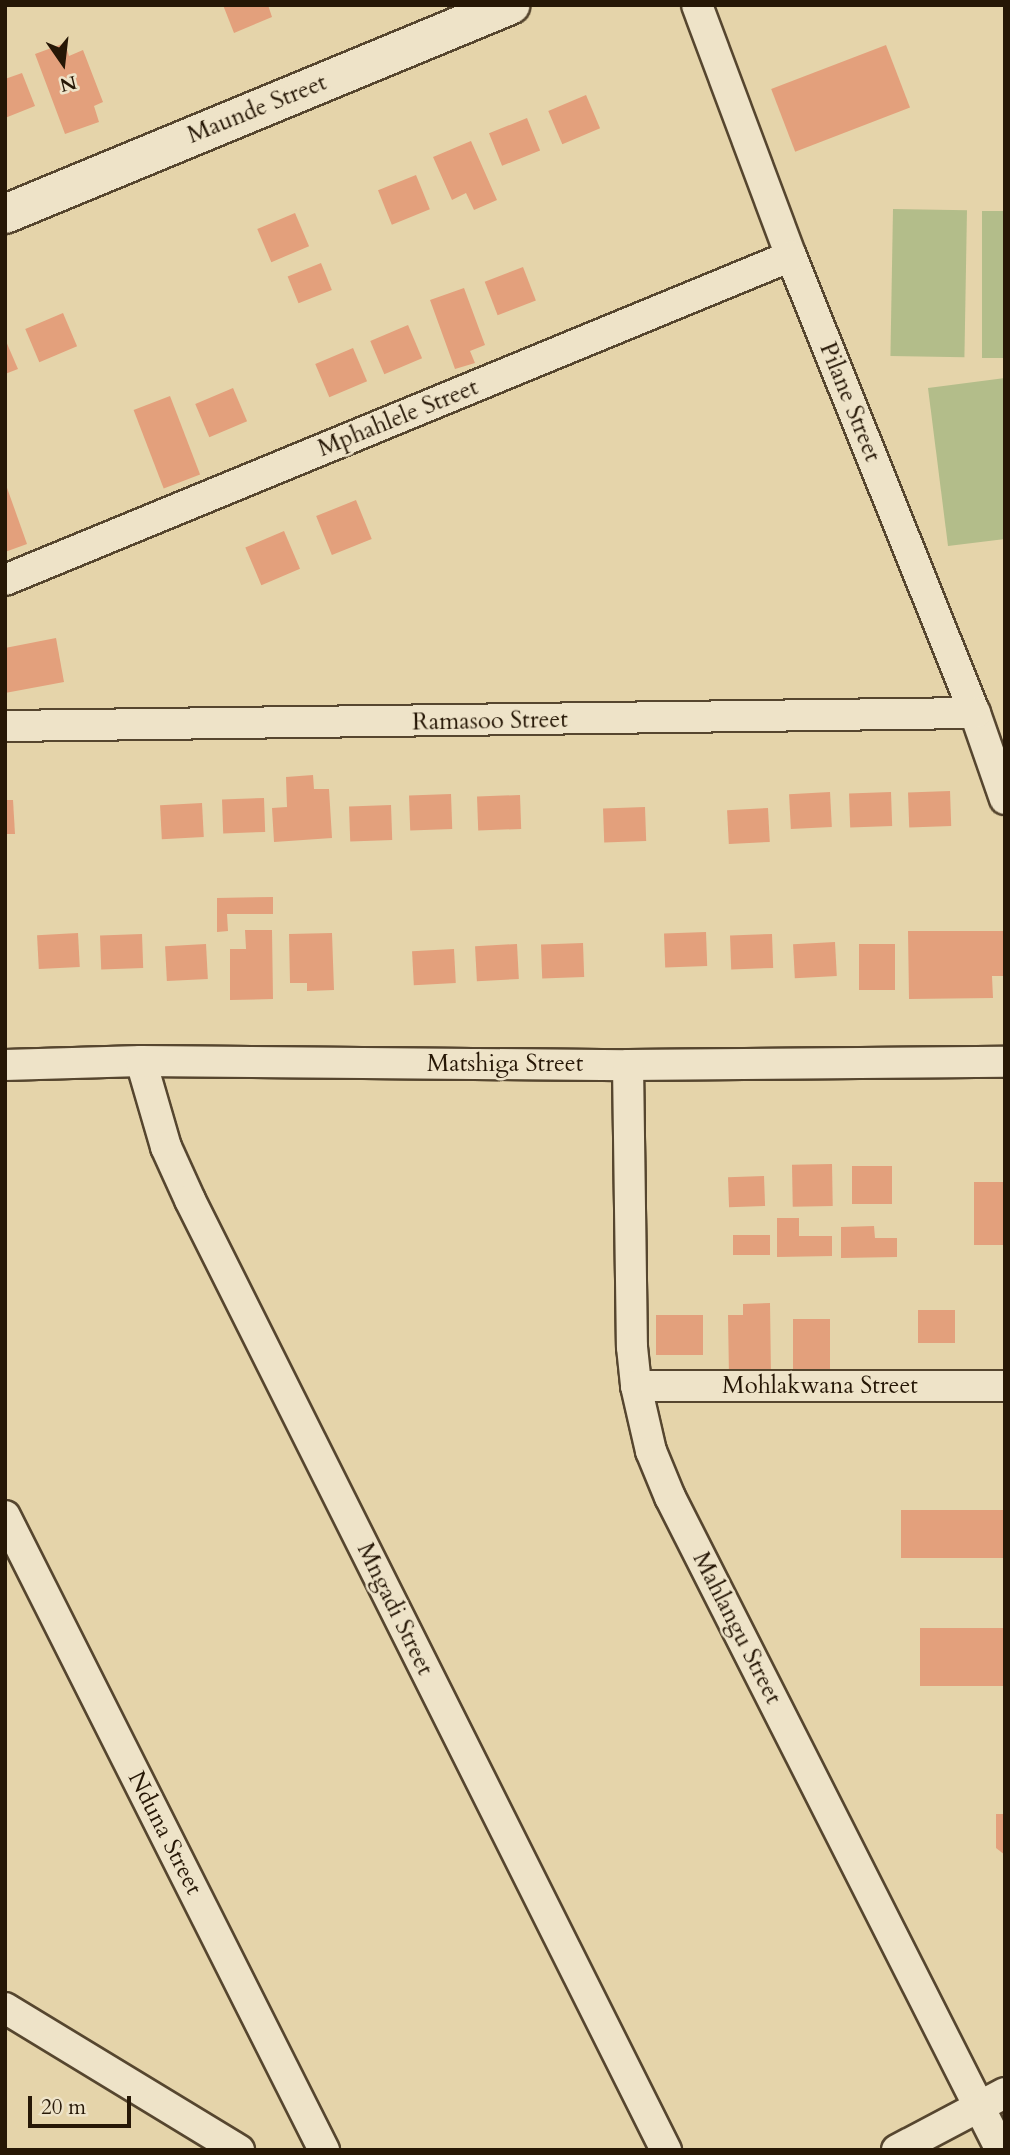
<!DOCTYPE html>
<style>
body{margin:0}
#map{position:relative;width:1010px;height:2155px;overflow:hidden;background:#e5d4aa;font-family:Cardo,serif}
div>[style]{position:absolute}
.green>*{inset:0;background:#b3bd8a;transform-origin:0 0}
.building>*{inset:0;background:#e3a07c;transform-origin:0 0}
.roads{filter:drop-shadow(2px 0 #56462f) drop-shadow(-2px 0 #56462f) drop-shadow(0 2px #56462f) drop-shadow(0 -2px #56462f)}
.minor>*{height:30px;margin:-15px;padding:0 15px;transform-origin:15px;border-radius:15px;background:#eee3c8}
.tertiary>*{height:38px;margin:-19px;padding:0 19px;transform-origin:19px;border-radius:19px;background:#eee3c8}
span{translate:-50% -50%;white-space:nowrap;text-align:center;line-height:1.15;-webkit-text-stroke:5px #eee3c8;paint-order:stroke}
.street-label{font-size:24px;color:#261706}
.frame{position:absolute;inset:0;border:7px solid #261706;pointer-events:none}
.north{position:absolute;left:28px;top:28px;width:70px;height:70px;-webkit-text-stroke:5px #eee3c8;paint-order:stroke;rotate:166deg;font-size:19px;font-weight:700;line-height:28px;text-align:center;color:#261706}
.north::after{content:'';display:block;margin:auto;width:24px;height:32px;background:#261706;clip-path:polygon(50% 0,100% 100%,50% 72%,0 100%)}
.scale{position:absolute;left:28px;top:2096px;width:103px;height:32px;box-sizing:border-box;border:4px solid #261706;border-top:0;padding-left:9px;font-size:21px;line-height:24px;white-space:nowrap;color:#261706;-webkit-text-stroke:5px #eee3c8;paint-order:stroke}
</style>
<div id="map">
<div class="green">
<div style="left:893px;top:209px;width:74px;height:147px;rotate:1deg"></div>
<div style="left:982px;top:211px;width:23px;height:147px"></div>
<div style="clip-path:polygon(1005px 378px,1005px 539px,948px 546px,928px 388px)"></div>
</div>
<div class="building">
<div style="clip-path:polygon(223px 5px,268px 5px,272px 17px,234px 33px)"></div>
<div style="clip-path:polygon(65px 43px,69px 56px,83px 50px,103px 102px,94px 106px,99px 122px,65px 134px,35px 54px)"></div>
<div style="left:886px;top:45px;width:67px;height:123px;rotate:69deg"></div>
<div style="clip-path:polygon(22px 73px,35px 106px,5px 118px,5px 79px)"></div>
<div style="left:586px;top:95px;width:36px;height:41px;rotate:67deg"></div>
<div style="left:527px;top:118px;width:35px;height:41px;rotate:68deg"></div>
<div style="clip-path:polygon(471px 141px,497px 200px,474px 210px,466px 193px,452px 200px,433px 157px)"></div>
<div style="left:416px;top:175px;width:37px;height:41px;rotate:68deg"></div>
<div style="left:295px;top:213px;width:36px;height:41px;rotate:67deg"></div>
<div style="left:321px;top:263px;width:29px;height:36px;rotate:68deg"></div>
<div style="left:523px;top:267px;width:36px;height:41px;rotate:69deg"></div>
<div style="clip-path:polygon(464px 288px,485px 345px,470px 351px,475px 363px,455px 369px,430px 300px)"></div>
<div style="left:63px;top:313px;width:36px;height:41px;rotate:67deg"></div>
<div style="left:408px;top:325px;width:36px;height:41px;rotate:67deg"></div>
<div style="clip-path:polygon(5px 339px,18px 369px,5px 374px)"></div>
<div style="left:353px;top:348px;width:36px;height:41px;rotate:67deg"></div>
<div style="left:233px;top:388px;width:36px;height:41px;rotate:67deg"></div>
<div style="left:170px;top:396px;width:84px;height:39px;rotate:69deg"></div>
<div style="clip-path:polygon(6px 485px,27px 544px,5px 552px,5px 486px)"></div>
<div style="left:356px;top:500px;width:42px;height:43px;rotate:68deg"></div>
<div style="left:284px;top:531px;width:41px;height:42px;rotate:67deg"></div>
<div style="clip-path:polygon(56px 638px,64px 682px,5px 693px,5px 648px)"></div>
<div style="clip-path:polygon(313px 775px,314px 789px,329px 789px,332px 838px,274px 842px,272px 808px,287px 807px,286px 777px)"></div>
<div style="left:950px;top:791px;width:35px;height:42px;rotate:88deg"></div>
<div style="left:830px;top:792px;width:35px;height:41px;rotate:87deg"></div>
<div style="left:891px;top:792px;width:34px;height:42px;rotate:88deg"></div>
<div style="left:451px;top:794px;width:35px;height:42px;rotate:88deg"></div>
<div style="left:520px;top:795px;width:34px;height:43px;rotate:88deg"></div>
<div style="left:264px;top:798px;width:34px;height:42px;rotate:88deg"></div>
<div style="clip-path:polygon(5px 800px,13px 800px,15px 834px,5px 834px)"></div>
<div style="left:202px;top:803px;width:34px;height:42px;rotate:87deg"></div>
<div style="left:391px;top:805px;width:35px;height:42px;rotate:88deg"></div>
<div style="left:645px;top:807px;width:34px;height:42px;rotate:88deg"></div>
<div style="left:768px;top:808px;width:34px;height:41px;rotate:87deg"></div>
<div style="clip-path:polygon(273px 897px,273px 914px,227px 914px,228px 931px,217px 932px,217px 898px)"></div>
<div style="clip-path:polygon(245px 930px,272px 930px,273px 999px,230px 1000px,230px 949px,246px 949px)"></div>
<div style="clip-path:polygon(908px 931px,1005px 931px,1005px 976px,992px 976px,993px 998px,909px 999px)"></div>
<div style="left:706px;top:932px;width:34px;height:42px;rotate:88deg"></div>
<div style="left:78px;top:933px;width:34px;height:41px;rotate:87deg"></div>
<div style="clip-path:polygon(332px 933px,334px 990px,307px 991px,307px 983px,290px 983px,289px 934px)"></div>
<div style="left:142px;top:934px;width:34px;height:42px;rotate:88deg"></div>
<div style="left:772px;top:934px;width:34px;height:42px;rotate:88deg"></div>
<div style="left:835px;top:942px;width:34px;height:42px;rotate:87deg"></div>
<div style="left:583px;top:943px;width:34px;height:42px;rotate:88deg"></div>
<div style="left:206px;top:944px;width:35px;height:41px;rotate:87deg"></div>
<div style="left:517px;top:944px;width:35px;height:42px;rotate:87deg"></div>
<div style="left:859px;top:944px;width:36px;height:46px"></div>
<div style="left:454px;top:949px;width:34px;height:42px;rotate:87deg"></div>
<div style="left:832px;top:1164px;width:42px;height:40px;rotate:89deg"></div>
<div style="left:852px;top:1166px;width:40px;height:38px"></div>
<div style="left:764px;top:1176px;width:30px;height:36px;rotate:88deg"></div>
<div style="left:974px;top:1182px;width:31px;height:63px"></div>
<div style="clip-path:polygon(777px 1218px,799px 1218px,799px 1236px,832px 1236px,832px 1256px,777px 1257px)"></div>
<div style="clip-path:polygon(874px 1226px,875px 1238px,897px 1238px,897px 1257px,841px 1258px,841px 1227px)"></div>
<div style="left:770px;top:1235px;width:20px;height:37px;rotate:90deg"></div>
<div style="clip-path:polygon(770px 1303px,771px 1376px,729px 1377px,728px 1315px,743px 1315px,743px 1304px)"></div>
<div style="left:918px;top:1310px;width:37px;height:33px"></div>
<div style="left:656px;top:1315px;width:47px;height:40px"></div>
<div style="left:793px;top:1319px;width:37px;height:51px"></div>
<div style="left:1005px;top:1510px;width:48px;height:104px;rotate:90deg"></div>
<div style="left:1005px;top:1628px;width:58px;height:85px;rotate:90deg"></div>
<div style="clip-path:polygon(996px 1814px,1005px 1814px,1005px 1855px,996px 1848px)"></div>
</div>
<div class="roads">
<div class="minor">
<div style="left:697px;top:5px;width:268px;rotate:69.5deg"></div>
<div style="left:791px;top:256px;width:493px;rotate:68.1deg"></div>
<div style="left:975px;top:713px;width:91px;rotate:70.8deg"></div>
<div style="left:5px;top:580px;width:850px;rotate:-22.4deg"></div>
<div style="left:5px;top:726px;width:970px;rotate:-0.77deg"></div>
<div style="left:141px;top:1061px;width:90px;rotate:73.8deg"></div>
<div style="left:166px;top:1147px;width:58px;rotate:65.6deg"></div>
<div style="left:190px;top:1200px;width:1063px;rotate:63.39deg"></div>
<div style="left:5px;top:1065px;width:136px;rotate:-1.7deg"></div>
<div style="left:141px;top:1061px;width:487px;rotate:0.5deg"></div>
<div style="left:628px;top:1065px;width:377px;rotate:-0.5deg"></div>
<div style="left:628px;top:1065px;width:282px;rotate:89.2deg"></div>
<div style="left:632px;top:1347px;width:39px;rotate:84deg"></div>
<div style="left:636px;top:1386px;width:67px;rotate:77deg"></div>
<div style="left:651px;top:1451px;width:50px;rotate:67.6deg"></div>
<div style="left:670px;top:1497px;width:732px;rotate:63.12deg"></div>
<div style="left:636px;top:1386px;width:369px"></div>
<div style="left:5px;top:1516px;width:710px;rotate:63.29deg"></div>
<div style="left:5px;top:2008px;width:274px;rotate:31.3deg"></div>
<div style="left:897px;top:2150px;width:122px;rotate:-27.8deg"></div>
</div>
<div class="tertiary">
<div style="left:5px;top:214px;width:547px;rotate:-22.48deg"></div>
</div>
</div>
<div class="street-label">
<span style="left:257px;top:109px;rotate:-22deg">Maunde Street</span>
<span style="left:850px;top:402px;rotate:68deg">Pilane Street</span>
<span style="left:398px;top:418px;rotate:-22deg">Mphahlele Street</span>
<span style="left:490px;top:721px;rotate:-1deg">Ramasoo Street</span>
<span style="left:505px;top:1064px">Matshiga Street</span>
<span style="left:820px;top:1386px">Mohlakwana Street</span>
<span style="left:395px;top:1609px;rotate:64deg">Mngadi Street</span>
<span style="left:737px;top:1628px;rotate:63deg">Mahlangu Street</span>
<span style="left:165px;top:1833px;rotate:63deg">Nduna Street</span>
</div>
<div class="frame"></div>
<div class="north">N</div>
<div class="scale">20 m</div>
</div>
